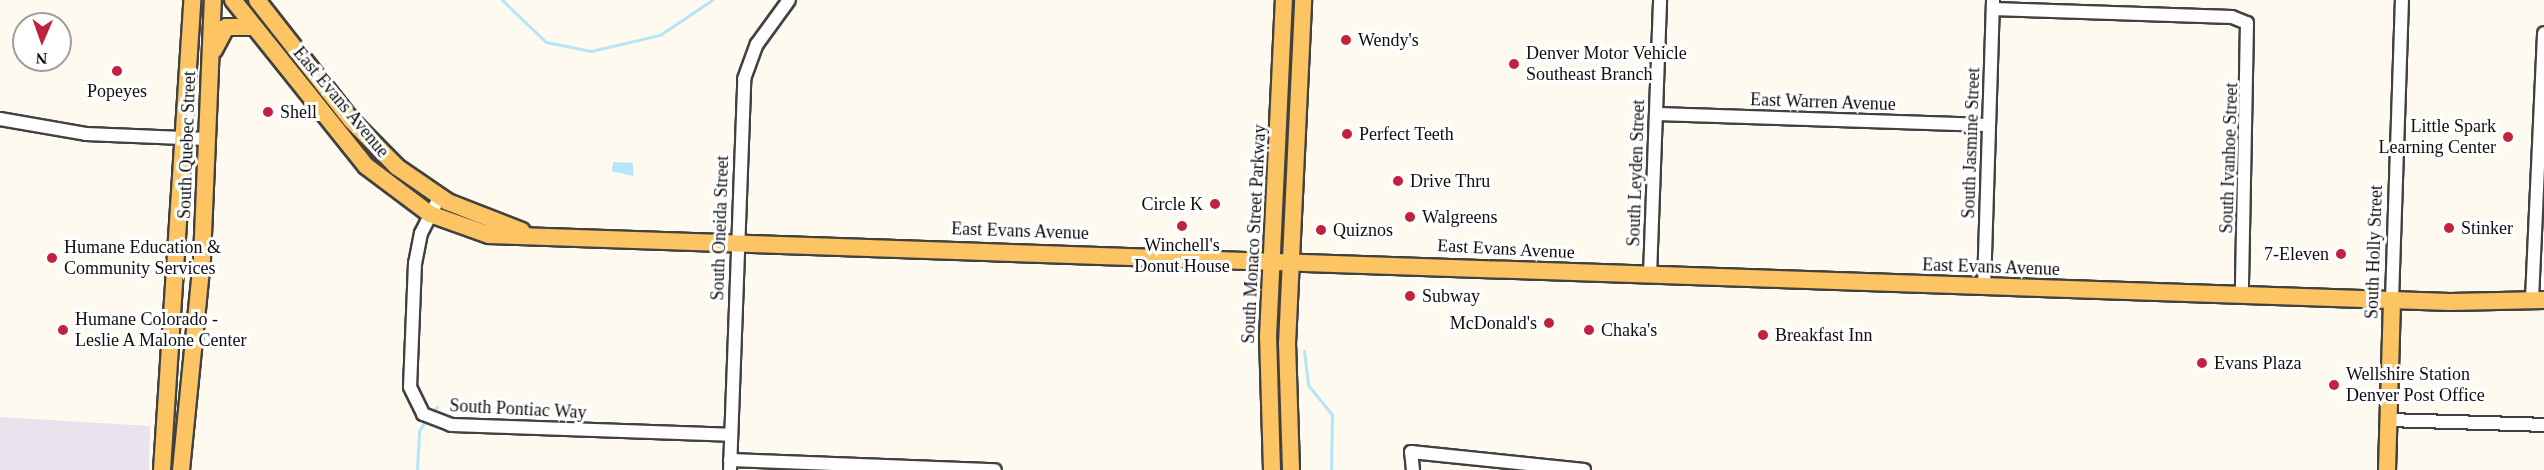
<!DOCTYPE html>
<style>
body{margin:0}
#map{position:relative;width:2544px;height:470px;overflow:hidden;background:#fffaef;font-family:Georgia,serif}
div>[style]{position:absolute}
.industrial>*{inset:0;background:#eae2ed}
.water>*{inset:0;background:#b2e6f8}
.stream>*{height:3px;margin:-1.5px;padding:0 1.5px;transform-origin:1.5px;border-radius:1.5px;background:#b2e6f8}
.roads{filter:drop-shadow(2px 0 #414141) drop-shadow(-2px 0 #414141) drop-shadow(0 2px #414141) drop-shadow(0 -2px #414141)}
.minor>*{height:12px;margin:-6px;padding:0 6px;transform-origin:6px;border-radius:6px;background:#fff}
.major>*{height:16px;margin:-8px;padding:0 8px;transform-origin:8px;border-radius:8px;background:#fcc462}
.dots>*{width:16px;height:16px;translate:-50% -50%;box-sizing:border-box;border:3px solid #fff;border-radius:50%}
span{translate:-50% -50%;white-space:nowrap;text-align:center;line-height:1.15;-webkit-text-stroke:6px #fff;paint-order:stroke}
.poi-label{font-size:18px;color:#0e0e0e}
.left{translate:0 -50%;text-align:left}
.right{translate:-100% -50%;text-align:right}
.street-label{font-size:18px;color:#0e0e0e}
.north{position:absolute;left:12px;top:12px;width:60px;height:60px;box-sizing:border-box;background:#fff;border:2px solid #9f9f9f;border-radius:50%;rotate:182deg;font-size:16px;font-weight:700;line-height:24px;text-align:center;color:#0e0e0e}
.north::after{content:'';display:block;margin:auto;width:21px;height:27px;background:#c2223d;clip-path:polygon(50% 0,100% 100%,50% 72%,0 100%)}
</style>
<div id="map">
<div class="industrial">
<div style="clip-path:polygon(0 417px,150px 426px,149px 470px,0 470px)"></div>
</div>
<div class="water">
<div style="clip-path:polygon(613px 162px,633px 163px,633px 176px,612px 171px)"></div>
</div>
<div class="stream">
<div style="left:502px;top:0;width:61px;rotate:43.7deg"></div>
<div style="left:546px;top:42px;width:46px;rotate:11.3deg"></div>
<div style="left:591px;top:51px;width:71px;rotate:-13.1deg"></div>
<div style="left:660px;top:35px;width:63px;rotate:-33.9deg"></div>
<div style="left:1304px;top:351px;width:34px;rotate:83deg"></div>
<div style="left:1308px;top:385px;width:38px;rotate:51deg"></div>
<div style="left:1332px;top:415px;width:55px;rotate:91deg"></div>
<div style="left:432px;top:413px;width:8px;rotate:-50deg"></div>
<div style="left:417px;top:470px;width:39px;rotate:-87deg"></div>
<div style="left:419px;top:431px;width:13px;rotate:-58deg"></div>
</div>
<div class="roads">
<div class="minor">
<div style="left:1993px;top:9px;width:239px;rotate:1.9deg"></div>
<div style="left:2232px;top:17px;width:16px;rotate:22deg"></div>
<div style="left:2247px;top:23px;width:272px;rotate:91.1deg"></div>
<div style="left:1656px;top:114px;width:333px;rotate:1.9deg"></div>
<div style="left:0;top:119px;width:87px;rotate:9.9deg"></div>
<div style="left:86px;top:134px;width:121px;rotate:2.4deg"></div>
<div style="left:439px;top:198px;width:39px;rotate:117deg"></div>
<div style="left:421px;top:233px;width:31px;rotate:101deg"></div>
<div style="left:415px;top:263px;width:124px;rotate:92.3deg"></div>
<div style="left:410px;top:387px;width:30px;rotate:64deg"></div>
<div style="left:423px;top:414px;width:30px;rotate:21deg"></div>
<div style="left:451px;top:425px;width:280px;rotate:2deg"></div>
<div style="left:1650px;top:275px;width:275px;rotate:-87.9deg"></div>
<div style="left:1984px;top:287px;width:287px;rotate:-88.2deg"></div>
<div style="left:2532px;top:299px;width:266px;rotate:-87.4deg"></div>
<div style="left:2392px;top:300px;width:300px;rotate:-88.1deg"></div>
<div style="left:2388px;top:420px;width:156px;rotate:1.8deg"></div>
<div style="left:730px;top:460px;width:265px;rotate:2.2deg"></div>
<div style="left:730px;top:470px;width:391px;rotate:-87.9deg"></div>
<div style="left:744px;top:79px;width:37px;rotate:-70deg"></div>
<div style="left:757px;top:44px;width:54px;rotate:-54deg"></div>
<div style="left:1413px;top:470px;width:18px;rotate:-96deg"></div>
<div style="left:1411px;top:452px;width:174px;rotate:5.9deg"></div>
</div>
<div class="major">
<div style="left:233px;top:0;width:213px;rotate:51.3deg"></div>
<div style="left:366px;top:166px;width:80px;rotate:36.9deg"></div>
<div style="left:430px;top:214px;width:63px;rotate:19.6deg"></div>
<div style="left:489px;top:235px;width:1962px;rotate:1.96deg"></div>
<div style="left:2450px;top:302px;width:94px;rotate:-1.2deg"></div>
<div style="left:257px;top:0;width:152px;rotate:51.9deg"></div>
<div style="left:351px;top:120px;width:66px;rotate:45.6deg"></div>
<div style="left:397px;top:167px;width:62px;rotate:34.5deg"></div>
<div style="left:448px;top:202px;width:79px;rotate:21.4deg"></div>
<div style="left:214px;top:50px;width:26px;rotate:-62deg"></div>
<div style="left:226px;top:27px;width:27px"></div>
<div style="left:162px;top:470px;width:471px;rotate:-86.3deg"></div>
<div style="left:181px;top:470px;width:212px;rotate:-84.3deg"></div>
<div style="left:202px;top:259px;width:259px;rotate:-87.6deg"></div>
<div style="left:1272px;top:470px;width:133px;rotate:-91.7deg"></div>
<div style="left:1268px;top:337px;width:337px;rotate:-87.3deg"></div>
<div style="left:1291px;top:470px;width:126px;rotate:-91.8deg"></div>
<div style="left:1287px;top:344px;width:344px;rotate:-87.3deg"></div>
<div style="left:2387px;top:470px;width:170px;rotate:-88.3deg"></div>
</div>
</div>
<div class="dots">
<div style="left:1346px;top:40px;background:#c2223d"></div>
<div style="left:1514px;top:64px;background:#c2223d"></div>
<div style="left:117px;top:71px;background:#c2223d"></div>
<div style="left:268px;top:112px;background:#c2223d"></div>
<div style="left:1347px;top:134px;background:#c2223d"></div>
<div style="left:2508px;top:137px;background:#c2223d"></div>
<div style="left:1398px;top:181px;background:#c2223d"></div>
<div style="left:1215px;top:204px;background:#c2223d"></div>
<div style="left:1410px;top:217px;background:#c2223d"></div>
<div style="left:1182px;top:226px;background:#c2223d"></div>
<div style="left:2449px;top:228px;background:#c2223d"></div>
<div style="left:1321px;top:230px;background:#c2223d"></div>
<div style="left:2341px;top:254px;background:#c2223d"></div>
<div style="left:52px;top:258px;background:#c2223d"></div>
<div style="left:1410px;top:296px;background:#c2223d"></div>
<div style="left:1549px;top:323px;background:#c2223d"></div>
<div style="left:63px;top:330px;background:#c2223d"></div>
<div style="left:1589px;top:330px;background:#c2223d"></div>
<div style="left:1763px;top:335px;background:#c2223d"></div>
<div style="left:2202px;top:363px;background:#c2223d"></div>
<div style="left:2334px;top:385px;background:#c2223d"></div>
</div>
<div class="poi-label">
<span class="left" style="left:1358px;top:40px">Wendy's</span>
<span class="left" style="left:1526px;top:64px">Denver Motor Vehicle<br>Southeast Branch</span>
<span style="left:117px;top:91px">Popeyes</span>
<span class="left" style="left:280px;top:112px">Shell</span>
<span class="right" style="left:2496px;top:137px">Little Spark<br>Learning Center</span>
<span class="left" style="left:1359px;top:134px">Perfect Teeth</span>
<span class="left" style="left:1410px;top:181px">Drive Thru</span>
<span class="right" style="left:1203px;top:204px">Circle K</span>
<span class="left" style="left:1422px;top:217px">Walgreens</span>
<span class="left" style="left:2461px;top:228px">Stinker</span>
<span class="left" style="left:1333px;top:230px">Quiznos</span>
<span style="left:1182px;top:256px">Winchell's<br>Donut House</span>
<span class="left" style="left:64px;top:258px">Humane Education &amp;<br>Community Services</span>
<span class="right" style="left:2329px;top:254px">7-Eleven</span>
<span class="left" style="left:1422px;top:296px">Subway</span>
<span class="left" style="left:75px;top:330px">Humane Colorado -<br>Leslie A Malone Center</span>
<span class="right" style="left:1537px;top:323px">McDonald's</span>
<span class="left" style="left:1601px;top:330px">Chaka's</span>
<span class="left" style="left:1775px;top:335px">Breakfast Inn</span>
<span class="left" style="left:2214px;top:363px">Evans Plaza</span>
<span class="left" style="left:2346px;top:385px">Wellshire Station<br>Denver Post Office</span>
</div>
<div class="street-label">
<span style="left:341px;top:102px;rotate:50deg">East Evans Avenue</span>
<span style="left:1823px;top:102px;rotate:2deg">East Warren Avenue</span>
<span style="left:1971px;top:143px;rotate:-88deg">South Jasmine Street</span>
<span style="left:187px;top:145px;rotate:-88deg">South Quebec Street</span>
<span style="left:2229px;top:158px;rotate:-88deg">South Ivanhoe Street</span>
<span style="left:1636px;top:173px;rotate:-88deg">South Leyden Street</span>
<span style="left:720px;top:228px;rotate:-88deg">South Oneida Street</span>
<span style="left:1020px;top:231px;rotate:2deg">East Evans Avenue</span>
<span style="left:1254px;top:234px;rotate:-87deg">South Monaco Street Parkway</span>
<span style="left:1506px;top:249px;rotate:3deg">East Evans Avenue</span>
<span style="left:2374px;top:252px;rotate:-88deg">South Holly Street</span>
<span style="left:1991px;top:267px;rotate:2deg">East Evans Avenue</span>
<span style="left:518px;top:409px;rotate:3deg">South Pontiac Way</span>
</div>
<div class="north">N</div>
</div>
